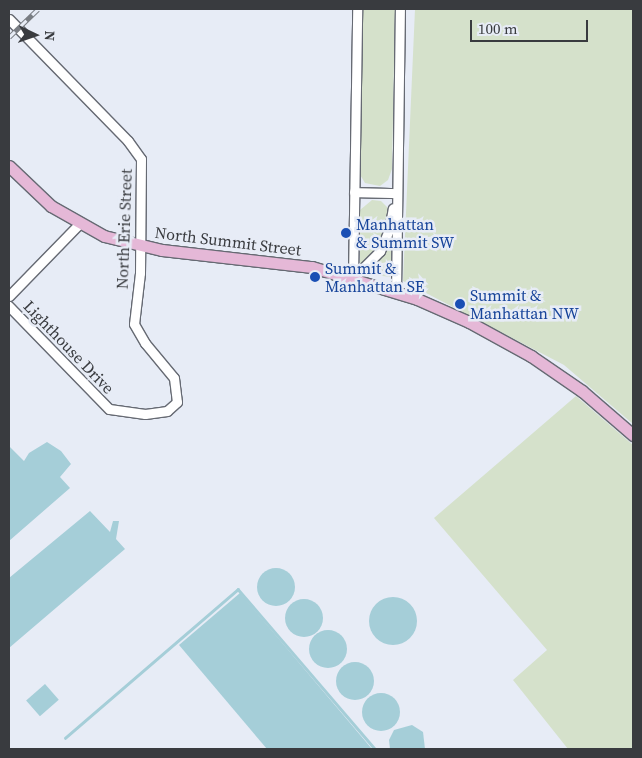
<!DOCTYPE html>
<style>
body{margin:0}
#map{position:relative;width:642px;height:758px;overflow:hidden;background:#e7ecf6;font-family:"Source Serif 4",serif}
div>[style]{position:absolute}
.green>*{inset:0;background:#d5e1cb}
.water>*{inset:0;background:#a5ced8;transform-origin:0 0}
.round{border-radius:50%}
.stream>*{height:2.5px;margin:-1.25px;padding:0 1.25px;transform-origin:1.25px;border-radius:1.25px;background:#a5ced8}
.roads{filter:drop-shadow(1px 0 #666a73) drop-shadow(-1px 0 #666a73) drop-shadow(0 1px #666a73) drop-shadow(0 -1px #666a73)}
.minor>*{height:9px;margin:-4.5px;padding:0 4.5px;transform-origin:4.5px;border-radius:4.5px;background:#fff}
.major>*{height:11px;margin:-5.5px;padding:0 5.5px;transform-origin:5.5px;border-radius:5.5px;background:#e5b8d7}
.rail>*{height:4.5px;margin-top:-2.25px;transform-origin:0;background:repeating-linear-gradient(90deg,#e7ecf6 0 8px,#797d83 0 16px);box-sizing:border-box;border-block:1px solid #797d83}
.dots>*{width:14px;height:14px;translate:-50% -50%;box-sizing:border-box;border:2px solid #e7ecf6;border-radius:50%}
span{translate:-50% -50%;white-space:nowrap;text-align:center;line-height:1.15;-webkit-text-stroke:5px #e7ecf6;paint-order:stroke}
.transit-label{font-size:16px;color:#164399}
.left{translate:0 -50%;text-align:left}
.street-label{font-size:16px;color:#393b3f}
.frame{position:absolute;inset:0;border:10px solid #393b3f;pointer-events:none}
.north{position:absolute;left:10px;top:10px;width:50px;height:50px;-webkit-text-stroke:4px #e7ecf6;paint-order:stroke;rotate:93deg;font-size:14px;font-weight:700;line-height:20px;text-align:center;color:#393b3f}
.north::after{content:'';display:block;margin:auto;width:18px;height:22px;background:#393b3f;clip-path:polygon(50% 0,100% 100%,50% 72%,0 100%)}
.scale{position:absolute;left:470px;top:20px;width:118px;height:22px;box-sizing:border-box;border:2px solid #393b3f;border-top:0;padding-left:6px;font-size:15px;line-height:18px;white-space:nowrap;color:#393b3f;-webkit-text-stroke:4px #e7ecf6;paint-order:stroke}
</style>
<div id="map">
<div class="green">
<div style="clip-path:polygon(363px 9px,395px 9px,392px 169px,388px 180px,380px 186px,365px 183px,359px 173px)"></div>
<div style="clip-path:polygon(415px 9px,633px 9px,633px 424px,564px 365px,403px 281px)"></div>
<div style="clip-path:polygon(372px 200px,381px 201px,388px 208px,387px 223px,378px 247px,360px 268px,360px 210px)"></div>
<div style="clip-path:polygon(393px 231px,390px 277px,369px 274px,368px 270px,382px 255px)"></div>
<div style="clip-path:polygon(576px 396px,633px 445px,633px 749px,568px 749px,513px 680px,547px 650px,434px 518px)"></div>
</div>
<div class="water">
<div style="clip-path:polygon(47px 442px,61px 451px,71px 464px,60px 477px,70px 488px,9px 541px,9px 446px,24px 461px,29px 453px)"></div>
<div style="clip-path:polygon(90px 511px,110px 532px,113px 521px,119px 521px,116px 539px,125px 549px,9px 648px,9px 578px)"></div>
<div class="round" style="left:257px;top:568px;width:38px;height:38px"></div>
<div style="clip-path:polygon(240px 593px,372px 749px,267px 749px,179px 645px)"></div>
<div class="round" style="left:369px;top:597px;width:48px;height:48px"></div>
<div class="round" style="left:285px;top:599px;width:38px;height:38px"></div>
<div class="round" style="left:309px;top:630px;width:38px;height:38px"></div>
<div class="round" style="left:336px;top:662px;width:38px;height:38px"></div>
<div style="left:45px;top:684px;width:21px;height:25px;rotate:49deg"></div>
<div class="round" style="left:362px;top:693px;width:38px;height:38px"></div>
<div style="clip-path:polygon(412px 725px,423px 732px,425px 749px,390px 749px,389px 740px,394px 730px)"></div>
</div>
<div class="stream">
<div style="left:65px;top:738px;width:228px;rotate:-40.7deg"></div>
<div style="left:238px;top:589px;width:211px;rotate:49.4deg"></div>
</div>
<div class="roads">
<div class="minor">
<div style="left:9px;top:19px;width:170px;rotate:45.7deg"></div>
<div style="left:128px;top:141px;width:22px;rotate:54deg"></div>
<div style="left:141px;top:159px;width:114px;rotate:90.5deg"></div>
<div style="left:140px;top:273px;width:51px;rotate:96.7deg"></div>
<div style="left:134px;top:324px;width:22px;rotate:60deg"></div>
<div style="left:145px;top:343px;width:45px;rotate:50.4deg"></div>
<div style="left:174px;top:378px;width:24px;rotate:83deg"></div>
<div style="left:177px;top:402px;width:13px;rotate:138deg"></div>
<div style="left:167px;top:411px;width:22px;rotate:172deg"></div>
<div style="left:145px;top:414px;width:36px;rotate:-172deg"></div>
<div style="left:109px;top:409px;width:144px;rotate:-134.2deg"></div>
<div style="left:354px;top:192px;width:42px;rotate:1.4deg"></div>
<div style="left:353px;top:278px;width:269px;rotate:-89.1deg"></div>
<div style="left:353px;top:278px;width:38px;rotate:-45deg"></div>
<div style="left:380px;top:251px;width:23px;rotate:-67deg"></div>
<div style="left:389px;top:230px;width:22px;rotate:-80deg"></div>
<div style="left:396px;top:291px;width:282px;rotate:-89.2deg"></div>
<div style="left:9px;top:296px;width:100px;rotate:-45.8deg"></div>
</div>
<div class="major">
<div style="left:9px;top:166px;width:58px;rotate:43.6deg"></div>
<div style="left:51px;top:206px;width:61px;rotate:29.5deg"></div>
<div style="left:104px;top:236px;width:60px;rotate:13.6deg"></div>
<div style="left:162px;top:250px;width:151px;rotate:6.5deg"></div>
<div style="left:312px;top:267px;width:110px;rotate:16.9deg"></div>
<div style="left:417px;top:299px;width:57px;rotate:23.9deg"></div>
<div style="left:469px;top:322px;width:71px;rotate:28.7deg"></div>
<div style="left:531px;top:356px;width:62px;rotate:34.5deg"></div>
<div style="left:582px;top:391px;width:67px;rotate:40.8deg"></div>
</div>
</div>
<div class="rail">
<div style="left:9px;top:37px;width:40px;rotate:-44deg"></div>
</div>
<div class="dots">
<div style="left:346px;top:233px;background:#1a4fb4"></div>
<div style="left:315px;top:277px;background:#1a4fb4"></div>
<div style="left:460px;top:304px;background:#1a4fb4"></div>
</div>
<div class="transit-label">
<span class="left" style="left:356px;top:233px">Manhattan<br>&amp; Summit SW</span>
<span class="left" style="left:325px;top:277px">Summit &amp;<br>Manhattan SE</span>
<span class="left" style="left:470px;top:304px">Summit &amp;<br>Manhattan NW</span>
</div>
<div class="street-label">
<span style="left:124px;top:229px;rotate:-88deg">North Erie Street</span>
<span style="left:228px;top:241px;rotate:7deg">North Summit Street</span>
<span style="left:69px;top:347px;rotate:46deg">Lighthouse Drive</span>
</div>
<div class="frame"></div>
<div class="north">N</div>
<div class="scale">100 m</div>
</div>
